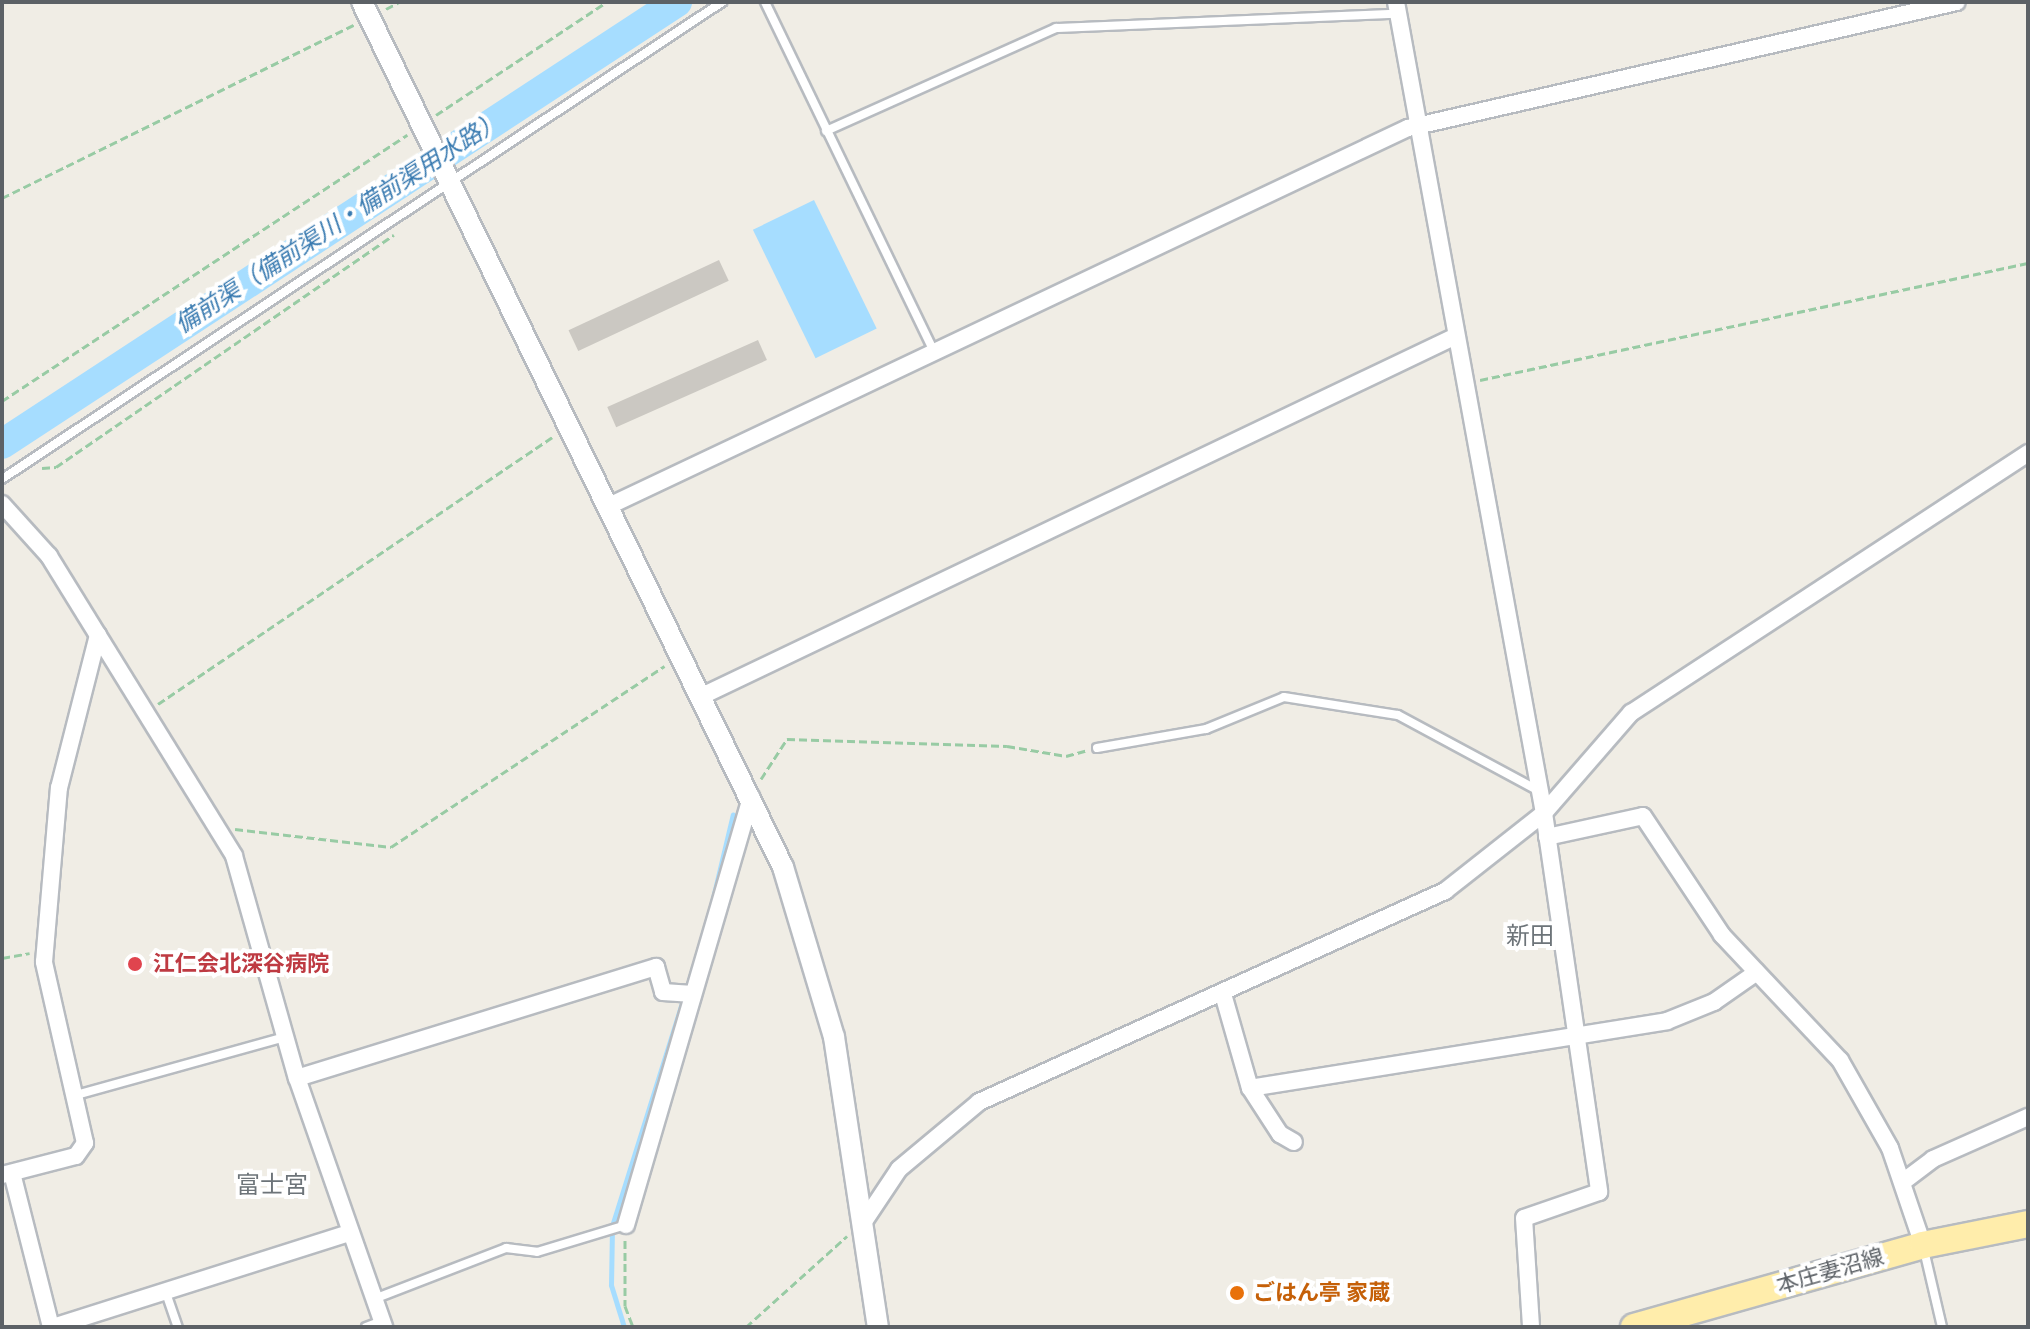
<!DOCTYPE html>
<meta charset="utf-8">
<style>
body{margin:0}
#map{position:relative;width:2030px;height:1329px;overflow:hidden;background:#f0ede5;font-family:"Fira Sans","Noto Sans JP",sans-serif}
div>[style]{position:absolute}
.water>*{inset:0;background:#a6ddff;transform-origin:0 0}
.stream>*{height:5px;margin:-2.5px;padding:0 2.5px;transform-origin:2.5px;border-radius:2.5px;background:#a6ddff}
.river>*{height:30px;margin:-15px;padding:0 15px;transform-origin:15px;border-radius:15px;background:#a6ddff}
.building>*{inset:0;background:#cbc8c2;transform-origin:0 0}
.path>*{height:3px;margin-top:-1.5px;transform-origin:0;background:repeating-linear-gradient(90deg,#98cba4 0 8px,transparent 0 12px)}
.roads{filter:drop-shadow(2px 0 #b7bbc0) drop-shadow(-2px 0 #b7bbc0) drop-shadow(0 2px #b7bbc0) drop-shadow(0 -2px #b7bbc0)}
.service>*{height:8px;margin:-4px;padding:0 4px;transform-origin:4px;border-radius:4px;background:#fff}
.minor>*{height:16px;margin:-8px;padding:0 8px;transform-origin:8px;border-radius:8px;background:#fff}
.tertiary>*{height:20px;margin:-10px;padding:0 10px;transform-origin:10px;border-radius:10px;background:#fff}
.primary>*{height:26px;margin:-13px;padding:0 13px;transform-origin:13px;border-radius:13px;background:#ffedab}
.dots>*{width:22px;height:22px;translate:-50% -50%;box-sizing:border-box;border:4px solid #fff;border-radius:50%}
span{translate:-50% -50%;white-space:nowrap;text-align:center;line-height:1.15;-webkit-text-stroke:8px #fff;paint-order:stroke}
.health-label{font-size:22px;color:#be3a42;font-weight:700}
.left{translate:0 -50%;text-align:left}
.street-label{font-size:22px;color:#5c6166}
.food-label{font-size:22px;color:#c56008;font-weight:700}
.water-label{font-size:24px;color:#387ab0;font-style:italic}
.neighbourhood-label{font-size:24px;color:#6d7479}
.frame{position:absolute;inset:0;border:4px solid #5c6166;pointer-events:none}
</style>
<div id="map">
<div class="water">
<div style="left:814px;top:200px;width:143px;height:68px;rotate:64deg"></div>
</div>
<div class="stream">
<div style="left:712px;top:902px;width:90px;rotate:-76.6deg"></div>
<div style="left:624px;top:1327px;width:44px;rotate:-107.2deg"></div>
<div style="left:611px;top:1285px;width:59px;rotate:-89deg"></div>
<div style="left:612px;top:1226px;width:305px;rotate:-72.6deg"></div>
</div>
<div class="river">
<div style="left:2px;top:444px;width:807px;rotate:-33.22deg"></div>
</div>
<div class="building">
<div style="left:719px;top:260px;width:23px;height:166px;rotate:65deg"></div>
<div style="left:758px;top:340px;width:22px;height:165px;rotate:66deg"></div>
</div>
<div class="path">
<div style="left:386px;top:9px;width:15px;rotate:-28deg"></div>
<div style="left:436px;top:115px;width:205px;rotate:-33.5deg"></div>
<div style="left:2px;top:198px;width:392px;rotate:-26.2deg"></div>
<div style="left:1480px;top:380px;width:560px;rotate:-12.05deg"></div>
<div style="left:2px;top:401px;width:485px;rotate:-33.3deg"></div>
<div style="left:42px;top:468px;width:14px;rotate:-4deg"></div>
<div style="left:56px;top:467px;width:410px;rotate:-34.5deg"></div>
<div style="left:158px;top:704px;width:476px;rotate:-34.1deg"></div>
<div style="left:761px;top:779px;width:48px;rotate:-57deg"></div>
<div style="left:787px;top:739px;width:220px;rotate:1.8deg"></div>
<div style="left:1007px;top:746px;width:60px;rotate:9.6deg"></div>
<div style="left:1066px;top:756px;width:20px;rotate:-15deg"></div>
<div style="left:235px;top:829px;width:157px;rotate:6.6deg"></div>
<div style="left:391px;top:847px;width:328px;rotate:-33.5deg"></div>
<div style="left:2px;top:958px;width:28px;rotate:-10deg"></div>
<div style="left:625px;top:1240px;width:66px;rotate:90deg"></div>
<div style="left:625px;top:1306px;width:22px;rotate:69deg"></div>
<div style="left:746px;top:1327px;width:136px;rotate:-42deg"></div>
</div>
<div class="roads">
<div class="service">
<div style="left:765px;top:2px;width:390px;rotate:64.2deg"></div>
<div style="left:826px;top:131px;width:252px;rotate:-24.1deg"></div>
<div style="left:1056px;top:28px;width:341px;rotate:-2.4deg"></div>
<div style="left:2px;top:479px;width:864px;rotate:-33.52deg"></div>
<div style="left:1097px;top:748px;width:111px;rotate:-9.9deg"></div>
<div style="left:1206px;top:729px;width:84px;rotate:-22.3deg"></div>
<div style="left:1284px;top:697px;width:115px;rotate:9deg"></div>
<div style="left:1398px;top:715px;width:160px;rotate:28.3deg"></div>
<div style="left:76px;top:1095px;width:217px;rotate:-15.5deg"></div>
<div style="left:1924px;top:1250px;width:79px;rotate:76.8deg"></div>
<div style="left:165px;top:1290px;width:39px;rotate:71deg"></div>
<div style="left:374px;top:1299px;width:142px;rotate:-21.1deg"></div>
<div style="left:506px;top:1248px;width:31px;rotate:7deg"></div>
<div style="left:537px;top:1252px;width:93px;rotate:-16.9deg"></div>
<div style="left:366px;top:1327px;width:17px;rotate:-21deg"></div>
</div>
<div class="minor">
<div style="left:1396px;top:2px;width:824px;rotate:79.66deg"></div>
<div style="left:1544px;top:813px;width:383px;rotate:81.7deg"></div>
<div style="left:1599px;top:1192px;width:79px;rotate:160.9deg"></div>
<div style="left:1524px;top:1218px;width:109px;rotate:86.3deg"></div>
<div style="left:2px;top:504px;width:70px;rotate:47.9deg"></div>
<div style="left:49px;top:556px;width:352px;rotate:58.3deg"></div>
<div style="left:234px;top:856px;width:231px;rotate:74.2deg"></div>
<div style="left:297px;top:1078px;width:264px;rotate:70.7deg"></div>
<div style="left:611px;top:505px;width:882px;rotate:-25.32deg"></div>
<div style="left:1408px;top:128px;width:563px;rotate:-12.93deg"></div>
<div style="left:704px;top:695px;width:833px;rotate:-25.52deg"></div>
<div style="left:1547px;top:837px;width:98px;rotate:-12.3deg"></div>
<div style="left:1643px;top:816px;width:143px;rotate:56.4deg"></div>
<div style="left:1722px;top:935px;width:172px;rotate:46.7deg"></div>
<div style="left:1840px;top:1060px;width:101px;rotate:60.4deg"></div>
<div style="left:1890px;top:1148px;width:102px;rotate:71.2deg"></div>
<div style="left:1223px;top:994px;width:98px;rotate:74deg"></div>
<div style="left:1250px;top:1088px;width:55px;rotate:56.9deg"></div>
<div style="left:1280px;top:1134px;width:16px;rotate:30deg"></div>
<div style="left:297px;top:1078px;width:376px;rotate:-17.2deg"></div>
<div style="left:656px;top:967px;width:26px;rotate:74deg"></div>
<div style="left:663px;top:992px;width:30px;rotate:4deg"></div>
<div style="left:1250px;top:1088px;width:422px;rotate:-9.1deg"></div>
<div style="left:1667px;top:1021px;width:51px;rotate:-22deg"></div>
<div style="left:1714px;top:1002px;width:52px;rotate:-34.9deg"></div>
<div style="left:12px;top:1173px;width:159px;rotate:75.8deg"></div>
<div style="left:2px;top:1175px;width:76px;rotate:-14.4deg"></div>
<div style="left:76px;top:1156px;width:16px;rotate:-55deg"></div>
<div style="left:85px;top:1143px;width:186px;rotate:-102.8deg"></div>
<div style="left:44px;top:962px;width:175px;rotate:-85.1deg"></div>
<div style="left:59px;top:788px;width:158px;rotate:-75.7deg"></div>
<div style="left:1904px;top:1181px;width:36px;rotate:-37deg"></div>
<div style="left:1933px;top:1159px;width:104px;rotate:-23.9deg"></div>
<div style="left:865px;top:1220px;width:61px;rotate:-56.3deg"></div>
<div style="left:899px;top:1169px;width:104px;rotate:-39.9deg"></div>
<div style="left:979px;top:1102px;width:512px;rotate:-24.36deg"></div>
<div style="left:1445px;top:891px;width:126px;rotate:-38.2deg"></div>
<div style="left:1544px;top:813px;width:133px;rotate:-49deg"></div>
<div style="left:1631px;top:713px;width:475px;rotate:-33.2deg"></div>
<div style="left:626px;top:1225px;width:446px;rotate:-73.7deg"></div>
<div style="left:53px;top:1327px;width:308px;rotate:-17.6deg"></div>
</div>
<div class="tertiary">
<div style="left:362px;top:2px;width:962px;rotate:64.05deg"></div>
<div style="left:783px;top:867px;width:177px;rotate:73.3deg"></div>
<div style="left:834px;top:1037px;width:293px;rotate:81.4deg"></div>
</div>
<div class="primary">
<div style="left:1634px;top:1327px;width:300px;rotate:-15.8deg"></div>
<div style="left:1923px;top:1245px;width:107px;rotate:-11.3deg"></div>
</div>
</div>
<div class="dots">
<div style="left:135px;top:964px;background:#e0444e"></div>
<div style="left:1237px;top:1293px;background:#e8710a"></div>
</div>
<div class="health-label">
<span class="left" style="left:153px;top:964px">江仁会北深谷病院</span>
</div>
<div class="street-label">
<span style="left:1830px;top:1271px;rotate:-16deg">本庄妻沼線</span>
</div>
<div class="food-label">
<span class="left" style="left:1253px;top:1293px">ごはん亭 家蔵</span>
</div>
<div class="water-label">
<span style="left:339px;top:223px;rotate:-33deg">備前渠（備前渠川・備前渠用水路）</span>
</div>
<div class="neighbourhood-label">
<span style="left:1530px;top:937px">新田</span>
<span style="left:272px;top:1186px">富士宮</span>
</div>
<div class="frame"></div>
</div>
